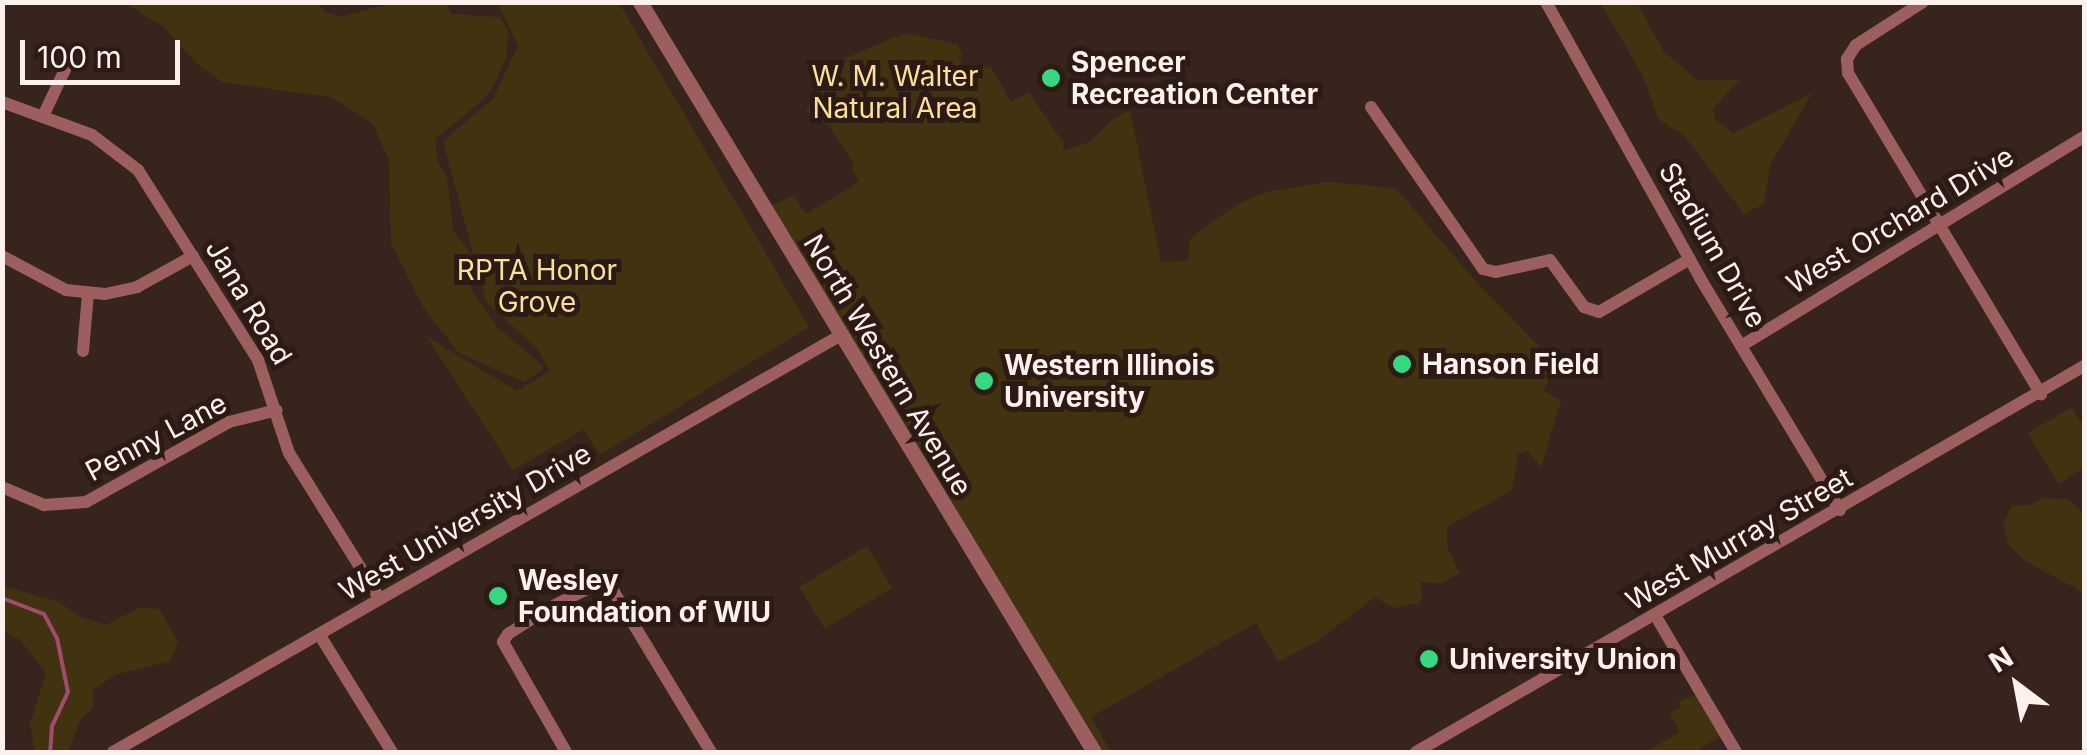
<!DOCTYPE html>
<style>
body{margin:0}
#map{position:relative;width:2087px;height:755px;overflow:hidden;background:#36241d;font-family:Inter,sans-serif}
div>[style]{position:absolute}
.green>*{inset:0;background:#423310;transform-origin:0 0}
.stream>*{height:4px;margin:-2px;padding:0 2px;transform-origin:2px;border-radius:2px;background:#a14b6f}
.minor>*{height:12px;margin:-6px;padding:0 6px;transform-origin:6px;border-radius:6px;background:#9d5e60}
.tertiary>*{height:15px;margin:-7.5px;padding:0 7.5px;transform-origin:7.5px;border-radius:7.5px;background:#9d5e60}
.dots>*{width:28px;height:28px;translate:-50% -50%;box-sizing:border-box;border:5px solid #2c1a14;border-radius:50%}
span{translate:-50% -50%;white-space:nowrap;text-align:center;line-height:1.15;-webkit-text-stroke:10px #2c1a14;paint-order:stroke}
.poi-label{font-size:28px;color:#fef0ec;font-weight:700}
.left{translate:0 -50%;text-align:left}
.park-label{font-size:28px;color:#fddf9c}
.street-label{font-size:28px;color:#fef0ec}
.frame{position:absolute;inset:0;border:5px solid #fef0ec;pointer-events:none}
.north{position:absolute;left:1967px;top:635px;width:100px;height:100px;-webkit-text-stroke:8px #2c1a14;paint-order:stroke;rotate:328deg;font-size:28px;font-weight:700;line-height:40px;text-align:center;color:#fef0ec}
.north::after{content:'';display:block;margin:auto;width:35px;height:45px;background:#fef0ec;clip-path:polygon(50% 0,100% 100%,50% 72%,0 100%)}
.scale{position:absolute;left:20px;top:40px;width:160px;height:45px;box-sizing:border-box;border:5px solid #fef0ec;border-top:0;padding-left:12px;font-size:30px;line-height:35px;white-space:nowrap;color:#fef0ec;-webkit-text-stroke:8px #2c1a14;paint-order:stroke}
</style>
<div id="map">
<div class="green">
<div style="clip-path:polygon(447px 2px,451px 14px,500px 17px,508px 32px,506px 58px,494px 85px,483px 100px,435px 139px,438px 162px,447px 176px,453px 231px,472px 255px,469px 281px,473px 293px,498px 328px,542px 365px,542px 370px,524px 382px,459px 353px,423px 307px,391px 243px,389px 160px,372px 123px,331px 97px,222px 82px,197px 64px,164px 27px,124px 3px,317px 3px,325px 12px,341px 17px,391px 3px)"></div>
<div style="clip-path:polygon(498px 3px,619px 3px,809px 327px,600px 455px,584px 429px,513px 470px,427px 337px,517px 391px,550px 371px,537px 349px,486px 301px,443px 141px,493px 99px,518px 46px)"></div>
<div style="clip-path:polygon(1600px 3px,1637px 3px,1664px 52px,1698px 80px,1739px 80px,1713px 109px,1715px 119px,1733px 133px,1812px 93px,1770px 165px,1764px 204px,1744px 214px,1683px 134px,1659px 120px,1642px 74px)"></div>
<div style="clip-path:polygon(905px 33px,957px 44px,962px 53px,958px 80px,982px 65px,985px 69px,990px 66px,1011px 102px,1029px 92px,1064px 144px,1063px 151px,1089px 142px,1113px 119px,1130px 110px,1161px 262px,1188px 261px,1190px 240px,1201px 230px,1238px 204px,1266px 192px,1327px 182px,1396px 188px,1470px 275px,1555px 363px,1544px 391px,1561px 400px,1541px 467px,1527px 451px,1518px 454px,1512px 490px,1447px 527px,1447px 546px,1460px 573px,1441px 583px,1420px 582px,1423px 595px,1419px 603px,1393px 608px,1375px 597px,1316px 642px,1278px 662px,1256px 623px,1091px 717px,1111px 752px,1094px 752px,765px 208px,794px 196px,806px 214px,859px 182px,851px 168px,854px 164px,829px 126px,806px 111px,834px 63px)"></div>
<div style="clip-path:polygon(2072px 407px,2084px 427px,2084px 468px,2058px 484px,2028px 433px)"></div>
<div style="clip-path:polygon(2044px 498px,2069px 499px,2084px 515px,2084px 593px,2022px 559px,2008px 544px,2003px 523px,2012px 506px,2031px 505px)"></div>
<div style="left:867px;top:546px;width:49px;height:79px;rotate:59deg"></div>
<div style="clip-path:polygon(3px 586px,59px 602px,81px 617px,106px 625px,141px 607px,159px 609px,178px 642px,170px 661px,115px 675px,93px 690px,93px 708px,80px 720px,68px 752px,35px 752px,30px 724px,46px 673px,20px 640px,3px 631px)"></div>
<div style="clip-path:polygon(1701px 693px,1725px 734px,1694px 752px,1645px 752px,1680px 732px,1669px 714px,1681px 707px,1679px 701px)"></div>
</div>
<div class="stream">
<div style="left:2px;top:598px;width:45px;rotate:20.9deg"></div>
<div style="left:44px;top:614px;width:27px;rotate:62deg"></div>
<div style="left:57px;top:638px;width:55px;rotate:78.5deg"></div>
<div style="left:68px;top:692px;width:38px;rotate:115deg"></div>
<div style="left:52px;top:726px;width:26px;rotate:94deg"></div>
</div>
<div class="minor">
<div style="left:1546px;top:2px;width:316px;rotate:60.8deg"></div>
<div style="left:1700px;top:278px;width:271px;rotate:58.9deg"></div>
<div style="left:1923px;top:2px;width:80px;rotate:147.3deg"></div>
<div style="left:1856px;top:45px;width:17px;rotate:123deg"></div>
<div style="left:1847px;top:59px;width:14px;rotate:86deg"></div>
<div style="left:1848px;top:73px;width:375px;rotate:59deg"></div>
<div style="left:2px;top:102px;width:96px;rotate:20.1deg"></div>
<div style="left:92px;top:135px;width:58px;rotate:37.3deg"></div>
<div style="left:138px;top:170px;width:225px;rotate:57.7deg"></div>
<div style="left:258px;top:360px;width:98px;rotate:71.6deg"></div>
<div style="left:289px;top:453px;width:172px;rotate:58.1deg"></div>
<div style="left:1371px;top:107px;width:197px;rotate:55.3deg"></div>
<div style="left:1483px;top:269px;width:13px;rotate:13deg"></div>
<div style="left:1496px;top:272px;width:55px;rotate:-12.5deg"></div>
<div style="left:1550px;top:260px;width:58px;rotate:54.1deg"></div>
<div style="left:1584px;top:307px;width:16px;rotate:18deg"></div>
<div style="left:1599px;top:312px;width:105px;rotate:-30.2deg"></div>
<div style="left:44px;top:114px;width:59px;rotate:-64.7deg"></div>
<div style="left:2px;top:256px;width:72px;rotate:28deg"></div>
<div style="left:66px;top:290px;width:39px;rotate:6deg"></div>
<div style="left:105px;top:294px;width:33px;rotate:-12deg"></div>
<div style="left:137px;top:287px;width:64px;rotate:-29deg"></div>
<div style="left:1741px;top:346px;width:402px;rotate:-31.4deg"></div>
<div style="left:83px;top:351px;width:57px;rotate:-85deg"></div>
<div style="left:2px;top:487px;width:46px;rotate:23.2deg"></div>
<div style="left:44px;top:505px;width:42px;rotate:-4.1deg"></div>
<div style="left:86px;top:502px;width:164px;rotate:-29.2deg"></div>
<div style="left:229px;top:422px;width:49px;rotate:-14deg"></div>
<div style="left:1655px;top:615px;width:159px;rotate:59.4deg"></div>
<div style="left:319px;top:634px;width:139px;rotate:58.3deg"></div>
<div style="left:113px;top:752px;width:839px;rotate:-29.8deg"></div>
<div style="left:566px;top:752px;width:127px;rotate:-119.8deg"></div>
<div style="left:503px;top:642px;width:9px;rotate:-58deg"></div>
<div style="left:508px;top:634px;width:49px;rotate:-32.4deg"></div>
<div style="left:549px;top:608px;width:54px;rotate:-26.6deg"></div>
<div style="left:597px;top:584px;width:19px;rotate:25deg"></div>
<div style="left:614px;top:592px;width:187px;rotate:58.8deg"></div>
<div style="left:1416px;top:752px;width:772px;rotate:-30.02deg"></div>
</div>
<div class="tertiary">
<div style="left:640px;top:2px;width:877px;rotate:58.81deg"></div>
</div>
<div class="dots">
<div style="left:1051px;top:78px;background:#36d880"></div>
<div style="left:1402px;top:364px;background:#36d880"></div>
<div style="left:984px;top:381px;background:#36d880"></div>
<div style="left:498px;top:596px;background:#36d880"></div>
<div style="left:1429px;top:659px;background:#36d880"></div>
</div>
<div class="poi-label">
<span class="left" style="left:1071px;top:78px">Spencer<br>Recreation Center</span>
<span class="left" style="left:1422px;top:364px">Hanson Field</span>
<span class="left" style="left:1004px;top:381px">Western Illinois<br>University</span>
<span class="left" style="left:518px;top:596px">Wesley<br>Foundation of WIU</span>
<span class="left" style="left:1449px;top:659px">University Union</span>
</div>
<div class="park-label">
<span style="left:895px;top:92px">W. M. Walter<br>Natural Area</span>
<span style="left:537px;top:286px">RPTA Honor<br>Grove</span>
</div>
<div class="street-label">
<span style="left:1900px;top:220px;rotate:-31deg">West Orchard Drive</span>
<span style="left:1713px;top:245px;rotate:60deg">Stadium Drive</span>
<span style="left:249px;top:302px;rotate:59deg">Jana Road</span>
<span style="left:888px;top:365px;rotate:59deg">North Western Avenue</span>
<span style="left:156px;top:437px;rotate:-28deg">Penny Lane</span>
<span style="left:465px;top:522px;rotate:-30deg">West University Drive</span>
<span style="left:1739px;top:539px;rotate:-30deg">West Murray Street</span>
</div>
<div class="frame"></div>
<div class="north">N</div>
<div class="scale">100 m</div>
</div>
